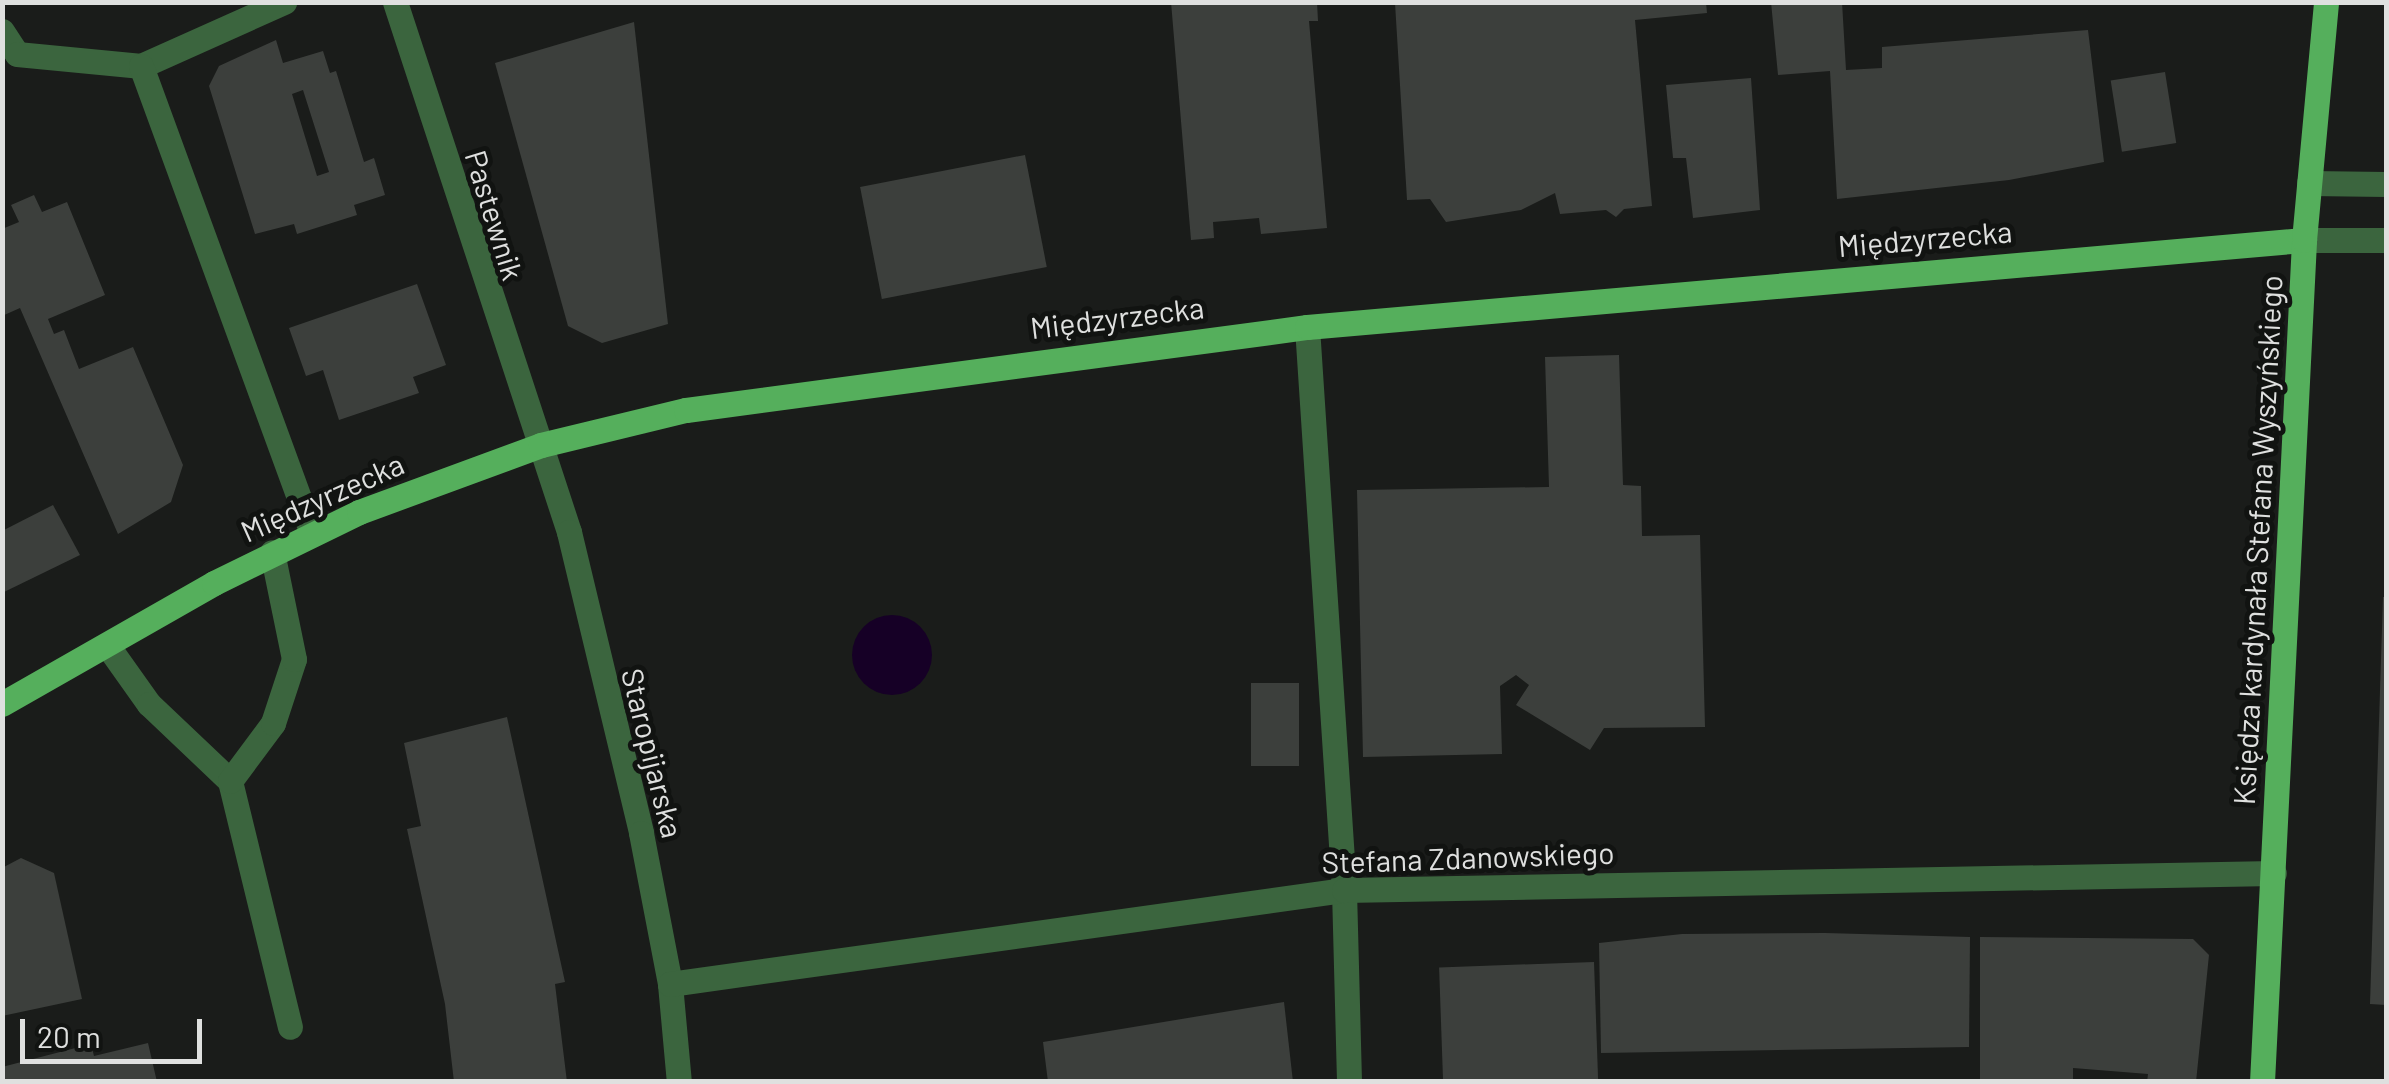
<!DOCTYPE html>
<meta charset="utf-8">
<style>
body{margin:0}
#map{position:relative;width:2389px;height:1084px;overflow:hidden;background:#1a1c1a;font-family:Barlow,sans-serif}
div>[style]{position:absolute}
.water>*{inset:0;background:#160026}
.round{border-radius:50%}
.building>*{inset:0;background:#3c3f3c;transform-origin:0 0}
.minor>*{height:25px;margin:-12.5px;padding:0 12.5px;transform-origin:12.5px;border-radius:12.5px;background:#3b653e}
.major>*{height:25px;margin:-12.5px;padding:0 12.5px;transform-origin:12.5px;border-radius:12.5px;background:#55af5c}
span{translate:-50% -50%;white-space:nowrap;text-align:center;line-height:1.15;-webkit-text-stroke:10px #111311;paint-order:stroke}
.street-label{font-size:30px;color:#dfe0df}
.frame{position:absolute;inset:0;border:5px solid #dfe0df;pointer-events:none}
.scale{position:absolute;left:20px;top:1019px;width:182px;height:45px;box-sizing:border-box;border:5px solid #dfe0df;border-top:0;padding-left:12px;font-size:30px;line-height:35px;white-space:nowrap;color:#dfe0df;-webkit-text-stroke:8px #111311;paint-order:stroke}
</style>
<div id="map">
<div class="water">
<div class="round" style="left:852px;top:615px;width:80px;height:80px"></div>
</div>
<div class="building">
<div style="clip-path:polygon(1171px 2px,1317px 2px,1318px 21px,1309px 21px,1327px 228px,1261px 234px,1259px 218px,1213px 222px,1214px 238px,1191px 240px)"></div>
<div style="clip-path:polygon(1706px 2px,1707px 13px,1635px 20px,1652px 206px,1624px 209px,1616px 217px,1606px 210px,1560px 214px,1555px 193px,1521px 210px,1446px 222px,1430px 199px,1407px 200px,1395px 3px)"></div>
<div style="clip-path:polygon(1771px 2px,1842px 2px,1846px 70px,1882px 68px,1882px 47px,2088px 30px,2104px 162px,2009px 180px,1837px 199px,1830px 71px,1778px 75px)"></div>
<div style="clip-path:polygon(634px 22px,668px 324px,602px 343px,568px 326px,495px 63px)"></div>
<div style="clip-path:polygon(evenodd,276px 40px,283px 63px,323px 51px,330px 73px,336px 71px,364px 162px,374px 158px,385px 195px,354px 205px,357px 215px,297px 234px,294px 224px,255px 234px,209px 86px,219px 66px,276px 40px,303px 90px,329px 172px,317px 176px,292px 94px,303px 90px)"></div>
<div style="left:2165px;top:72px;width:72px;height:55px;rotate:81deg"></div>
<div style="clip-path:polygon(1751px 78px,1760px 210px,1693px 218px,1686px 158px,1673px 158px,1666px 85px)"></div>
<div style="left:1025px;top:155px;width:114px;height:168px;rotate:79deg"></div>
<div style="clip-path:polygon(34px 195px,42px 212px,67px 202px,105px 295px,48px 319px,54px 334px,64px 330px,79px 369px,133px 347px,183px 465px,171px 502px,118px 534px,20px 308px,2px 316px,2px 229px,19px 222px,11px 205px)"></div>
<div style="clip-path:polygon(417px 284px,446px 365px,413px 377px,419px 393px,339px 420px,323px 370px,306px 376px,289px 328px)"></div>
<div style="clip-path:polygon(1619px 355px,1623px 485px,1641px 486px,1642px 536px,1700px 535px,1705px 727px,1604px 728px,1590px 750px,1516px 705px,1529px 685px,1516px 675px,1500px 686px,1502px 754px,1363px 757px,1357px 490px,1549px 487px,1545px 357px)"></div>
<div style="clip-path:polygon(53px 505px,80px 555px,2px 593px,2px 531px)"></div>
<div style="clip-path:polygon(2383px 597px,2386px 597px,2386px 1005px,2370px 1004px)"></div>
<div style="left:1251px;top:683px;width:48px;height:83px"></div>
<div style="clip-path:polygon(507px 717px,565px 982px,555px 984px,567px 1082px,454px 1082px,445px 1004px,407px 829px,421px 826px,404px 743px)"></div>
<div style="clip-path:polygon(21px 858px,54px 873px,82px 999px,2px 1016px,2px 868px)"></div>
<div style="clip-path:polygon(1825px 933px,1970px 937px,1969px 1047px,1601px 1053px,1599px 943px,1682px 934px)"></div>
<div style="clip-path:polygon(1980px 937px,2193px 939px,2209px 955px,2196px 1082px,2147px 1082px,2148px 1074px,2073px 1068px,2073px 1082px,1980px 1082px)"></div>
<div style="left:1594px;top:962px;width:117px;height:155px;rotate:88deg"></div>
<div style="clip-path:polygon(1284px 1002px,1293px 1082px,1048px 1082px,1043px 1042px)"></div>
<div style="clip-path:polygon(148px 1043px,157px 1082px,2px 1082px,2px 1067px,91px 1044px,94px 1056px)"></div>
</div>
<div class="minor">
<div style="left:395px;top:2px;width:558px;rotate:71.82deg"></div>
<div style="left:569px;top:532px;width:309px;rotate:76.5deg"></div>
<div style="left:641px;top:833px;width:154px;rotate:79.1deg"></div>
<div style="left:670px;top:984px;width:98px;rotate:84.8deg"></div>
<div style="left:2px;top:31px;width:27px;rotate:57deg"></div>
<div style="left:17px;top:54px;width:125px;rotate:5.5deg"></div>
<div style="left:141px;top:66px;width:157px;rotate:-24.1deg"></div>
<div style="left:141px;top:66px;width:497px;rotate:69.9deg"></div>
<div style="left:2309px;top:183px;width:77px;rotate:0.7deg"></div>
<div style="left:2304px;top:240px;width:82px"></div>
<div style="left:1307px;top:327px;width:564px;rotate:86.24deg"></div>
<div style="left:1344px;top:890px;width:192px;rotate:88.5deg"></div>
<div style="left:107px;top:645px;width:72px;rotate:54.6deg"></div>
<div style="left:149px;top:704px;width:112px;rotate:43.5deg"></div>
<div style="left:230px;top:781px;width:253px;rotate:76.3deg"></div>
<div style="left:230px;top:781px;width:72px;rotate:-53.4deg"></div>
<div style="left:273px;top:723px;width:67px;rotate:-71.8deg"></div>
<div style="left:294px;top:659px;width:109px;rotate:-101.6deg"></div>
<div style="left:670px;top:984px;width:681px;rotate:-7.94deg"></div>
<div style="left:1344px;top:890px;width:930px;rotate:-1.05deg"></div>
</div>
<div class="major">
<div style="left:2px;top:704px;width:244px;rotate:-29.7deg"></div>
<div style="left:214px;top:583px;width:161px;rotate:-26.1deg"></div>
<div style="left:359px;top:512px;width:194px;rotate:-20.2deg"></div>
<div style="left:541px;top:445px;width:149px;rotate:-13.6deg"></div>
<div style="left:686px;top:410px;width:627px;rotate:-7.61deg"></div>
<div style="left:1307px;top:327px;width:1001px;rotate:-4.99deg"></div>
<div style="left:2262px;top:1082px;width:843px;rotate:-87.14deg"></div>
<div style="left:2304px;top:240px;width:239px;rotate:-84.7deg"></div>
</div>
<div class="street-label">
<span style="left:495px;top:215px;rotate:73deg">Pastewnik</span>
<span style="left:1925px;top:238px;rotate:-5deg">Międzyrzecka</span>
<span style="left:1117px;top:317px;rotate:-7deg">Międzyrzecka</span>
<span style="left:322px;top:497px;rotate:-24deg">Międzyrzecka</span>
<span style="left:2257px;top:540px;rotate:-87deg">Księdza kardynała Stefana Wyszyńskiego</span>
<span style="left:653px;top:753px;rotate:76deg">Staropijarska</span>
<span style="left:1468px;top:857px;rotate:-2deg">Stefana Zdanowskiego</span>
</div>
<div class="frame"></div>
<div class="scale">20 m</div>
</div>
